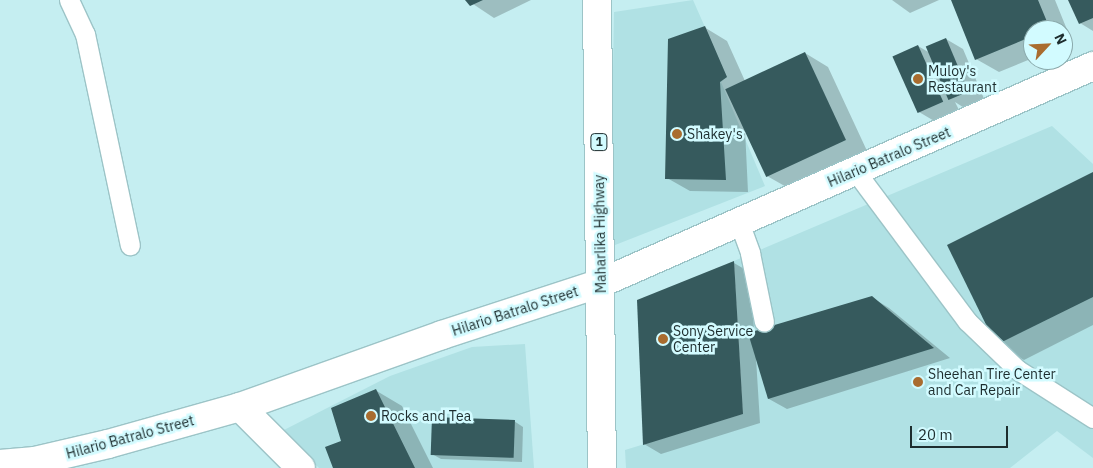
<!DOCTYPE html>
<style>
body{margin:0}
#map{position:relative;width:1093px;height:468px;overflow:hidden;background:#c5eef1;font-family:"IBM Plex Sans",sans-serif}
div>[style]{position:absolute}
.built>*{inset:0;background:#b0e1e4}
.shadow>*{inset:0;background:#0003}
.building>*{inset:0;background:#365a5d;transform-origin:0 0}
.roads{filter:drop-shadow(1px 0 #9cc4c7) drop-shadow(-1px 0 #9cc4c7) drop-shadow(0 1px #9cc4c7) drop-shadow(0 -1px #9cc4c7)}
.service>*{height:19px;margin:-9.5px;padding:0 9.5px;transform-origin:9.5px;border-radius:9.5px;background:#fff}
.minor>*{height:28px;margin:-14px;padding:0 14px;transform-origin:14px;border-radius:14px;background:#fff}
.tertiary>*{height:28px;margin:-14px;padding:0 14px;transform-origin:14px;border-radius:14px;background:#fff}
.primary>*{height:28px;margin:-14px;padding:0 14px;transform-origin:14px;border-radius:14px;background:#fff}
.dots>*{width:14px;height:14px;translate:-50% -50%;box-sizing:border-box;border:2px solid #d2fbff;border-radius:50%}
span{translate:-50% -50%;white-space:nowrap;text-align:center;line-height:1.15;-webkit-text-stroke:5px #d2fbff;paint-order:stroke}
.shield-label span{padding:1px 4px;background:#d2fbff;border:1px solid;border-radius:4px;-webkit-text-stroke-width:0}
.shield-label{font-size:12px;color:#1d2d2e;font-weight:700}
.poi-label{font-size:14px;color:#1d2d2e}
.left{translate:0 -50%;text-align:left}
.street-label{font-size:14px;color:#1d2d2e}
.north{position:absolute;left:1023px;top:20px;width:50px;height:50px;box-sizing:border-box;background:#d2fbff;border:1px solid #8aa9ab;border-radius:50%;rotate:65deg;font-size:14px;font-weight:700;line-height:20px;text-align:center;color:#1d2d2e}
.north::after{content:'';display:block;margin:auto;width:18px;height:22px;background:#a96c2f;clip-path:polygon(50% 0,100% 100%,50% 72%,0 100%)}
.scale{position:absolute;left:910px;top:426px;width:98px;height:22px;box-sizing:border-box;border:2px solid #1d2d2e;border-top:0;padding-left:6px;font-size:15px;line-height:18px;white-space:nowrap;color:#1d2d2e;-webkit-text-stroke:4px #d2fbff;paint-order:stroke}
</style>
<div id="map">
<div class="built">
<div style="clip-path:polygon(693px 0,727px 77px,721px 82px,765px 186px,610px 247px,614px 12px)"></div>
<div style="clip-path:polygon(1052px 126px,1093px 164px,1093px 458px,1057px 431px,1010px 468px,626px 468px,625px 450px,743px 414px,734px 261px)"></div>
<div style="clip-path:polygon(525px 344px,534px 468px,319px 468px,282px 431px,390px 376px,472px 347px)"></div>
</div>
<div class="shadow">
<div style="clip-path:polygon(467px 0,531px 0,494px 18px)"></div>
<div style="clip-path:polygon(892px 0,939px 0,910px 13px)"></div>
<div style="clip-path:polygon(952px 0,1055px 0,1072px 42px,1063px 46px,1063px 30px,1033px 30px,1033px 58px,999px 72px,976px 59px)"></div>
<div style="clip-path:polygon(1069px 0,1093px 0,1093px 31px,1080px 23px)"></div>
<div style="clip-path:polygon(704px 27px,727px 41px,745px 81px,805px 53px,828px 67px,868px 153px,790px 189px,767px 176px,745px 129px,748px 192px,690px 191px,667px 178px)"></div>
<div style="clip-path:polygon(946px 39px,963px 49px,985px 101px,966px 109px,955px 102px,960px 112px,936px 122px,919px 112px,918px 46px,930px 53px)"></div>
<div style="clip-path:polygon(1093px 173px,1093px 325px,1024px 360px,997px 345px)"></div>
<div style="clip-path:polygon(734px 263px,751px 273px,754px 332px,871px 297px,889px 308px,950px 358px,787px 409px,769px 399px,756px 358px,760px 423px,661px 454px,644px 444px)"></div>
<div style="clip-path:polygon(375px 390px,402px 406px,433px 468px,334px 468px,342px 441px)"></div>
<div style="clip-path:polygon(514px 421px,523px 427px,522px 462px,441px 459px,432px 454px)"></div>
</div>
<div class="building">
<div style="clip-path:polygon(465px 0,483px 0,470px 6px)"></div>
<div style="clip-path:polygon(951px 0,1038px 0,1050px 29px,1033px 30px,1033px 36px,975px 60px)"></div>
<div style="clip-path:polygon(1068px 0,1093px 0,1093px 18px,1079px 24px)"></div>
<div style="clip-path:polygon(705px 26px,727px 77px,720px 82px,726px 180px,665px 179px,668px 39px)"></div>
<div style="left:946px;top:38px;width:58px;height:22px;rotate:67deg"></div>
<div style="left:918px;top:45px;width:62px;height:28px;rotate:66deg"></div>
<div style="left:805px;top:52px;width:97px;height:88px;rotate:65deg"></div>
<div style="clip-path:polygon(1093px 172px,1093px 297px,996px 345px,947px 245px)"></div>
<div style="clip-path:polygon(734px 261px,743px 414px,643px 445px,637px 300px)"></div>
<div style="clip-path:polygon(872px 296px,934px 348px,768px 399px,748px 333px)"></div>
<div style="clip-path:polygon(376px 389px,415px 468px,333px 468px,325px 447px,341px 441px,331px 408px)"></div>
<div style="left:432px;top:417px;width:83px;height:38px;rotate:2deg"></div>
</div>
<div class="roads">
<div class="service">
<div style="left:69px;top:0;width:38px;rotate:65deg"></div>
<div style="left:85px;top:34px;width:216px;rotate:78deg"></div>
<div style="left:856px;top:172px;width:186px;rotate:53.3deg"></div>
<div style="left:967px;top:321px;width:71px;rotate:43.9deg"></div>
<div style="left:1018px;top:370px;width:89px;rotate:32.6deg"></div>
<div style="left:739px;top:222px;width:33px;rotate:70deg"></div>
<div style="left:750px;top:253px;width:70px;rotate:78.5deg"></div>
</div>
<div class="minor">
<div style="left:240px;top:407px;width:86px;rotate:45deg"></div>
</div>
<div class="tertiary">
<div style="left:0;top:464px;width:35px;rotate:-5deg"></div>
<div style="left:35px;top:461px;width:75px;rotate:-13.1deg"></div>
<div style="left:108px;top:444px;width:137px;rotate:-15.7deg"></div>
<div style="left:240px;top:407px;width:214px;rotate:-19.6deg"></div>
<div style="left:442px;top:335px;width:167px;rotate:-18.1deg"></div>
<div style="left:601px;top:283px;width:538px;rotate:-23.8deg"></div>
</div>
<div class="primary">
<div style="left:597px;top:0;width:468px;rotate:89.4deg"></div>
</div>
</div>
<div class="dots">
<div style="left:918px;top:79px;background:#a96c2f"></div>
<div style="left:677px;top:134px;background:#a96c2f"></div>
<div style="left:663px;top:339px;background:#a96c2f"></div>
<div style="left:918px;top:382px;background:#a96c2f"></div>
<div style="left:371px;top:416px;background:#a96c2f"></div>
</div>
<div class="shield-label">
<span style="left:599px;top:142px">1</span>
</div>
<div class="poi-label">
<span class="left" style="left:928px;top:79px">Muloy's<br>Restaurant</span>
<span class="left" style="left:687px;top:134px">Shakey's</span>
<span class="left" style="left:673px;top:339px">Sony Service<br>Center</span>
<span class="left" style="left:928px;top:382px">Sheehan Tire Center<br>and Car Repair</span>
<span class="left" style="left:381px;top:416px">Rocks and Tea</span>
</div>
<div class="street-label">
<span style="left:889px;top:157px;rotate:-23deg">Hilario Batralo Street</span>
<span style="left:600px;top:234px;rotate:-91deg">Maharlika Highway</span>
<span style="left:515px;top:311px;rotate:-18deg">Hilario Batralo Street</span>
<span style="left:130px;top:437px;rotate:-15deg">Hilario Batralo Street</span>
</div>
<div class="north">N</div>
<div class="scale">20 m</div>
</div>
